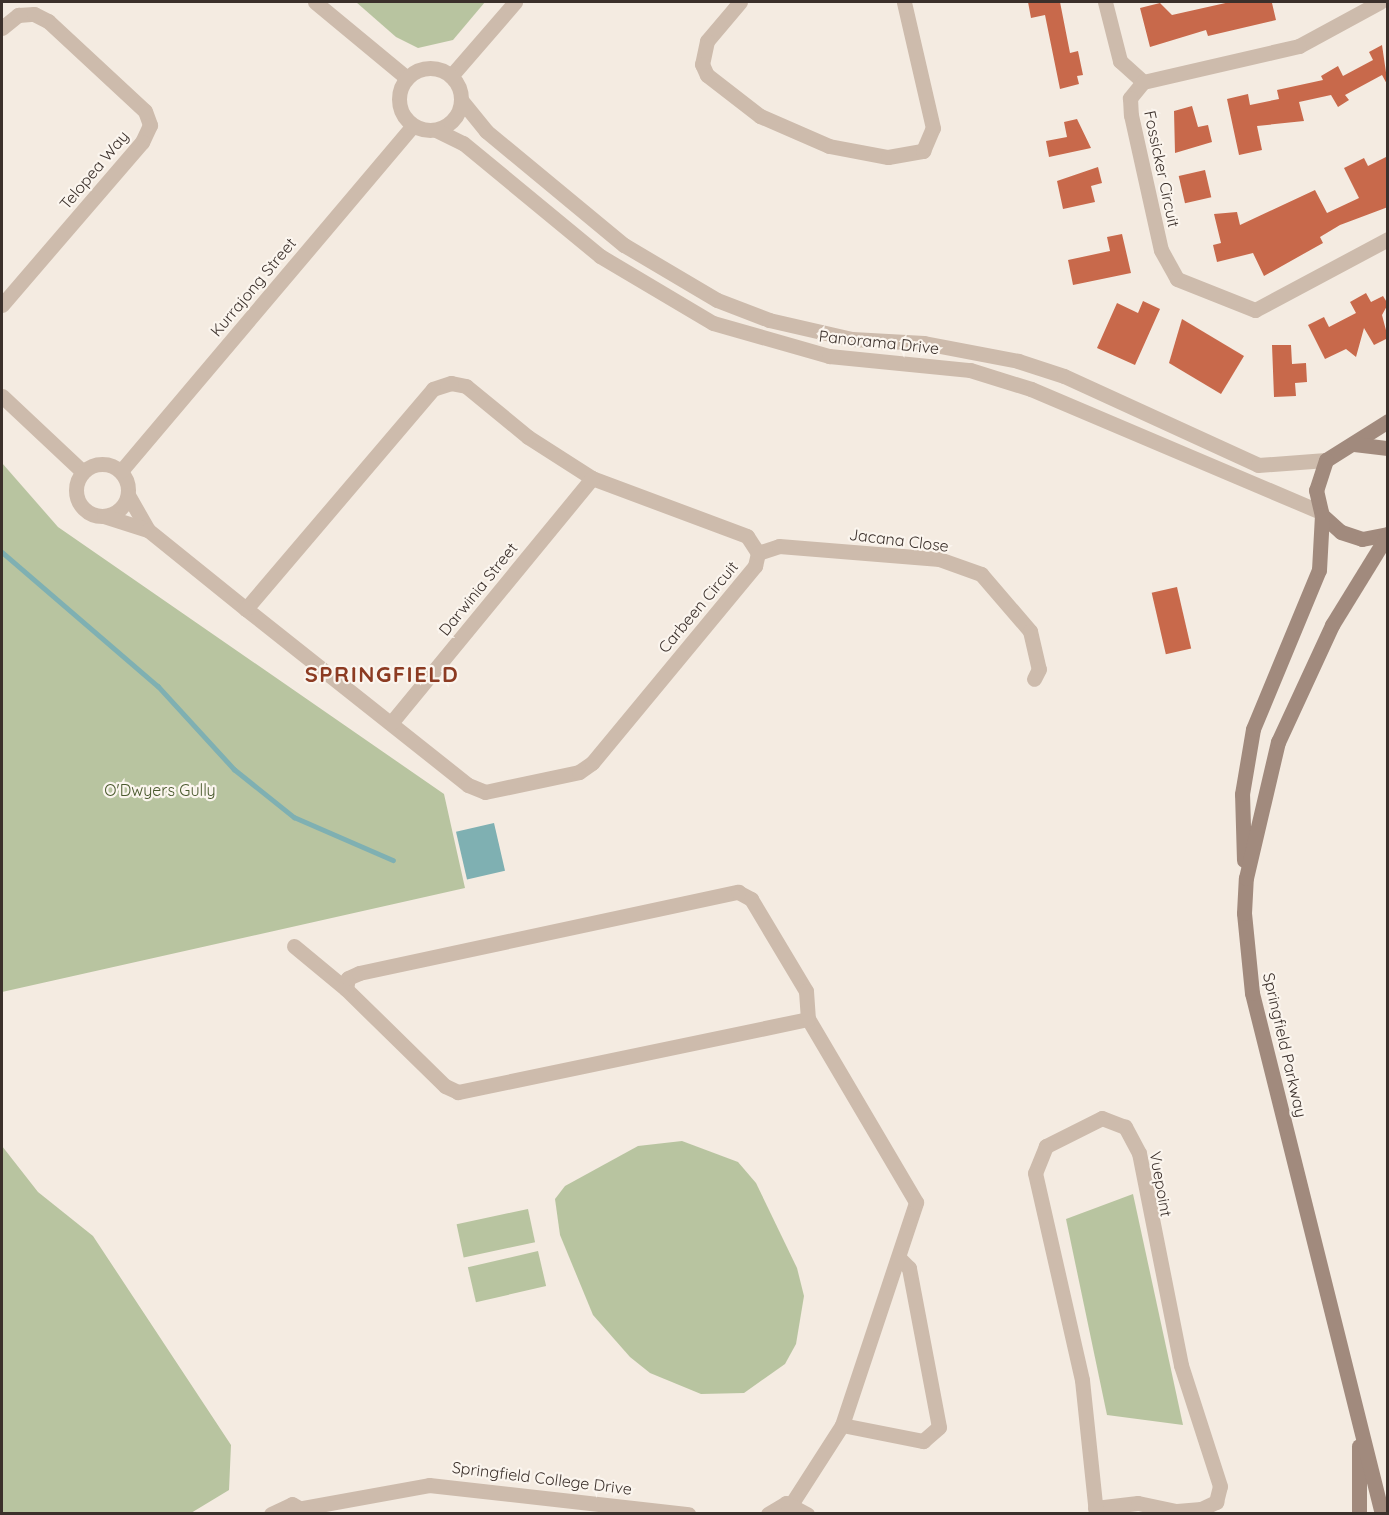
<!DOCTYPE html>
<style>
body{margin:0}
#map{position:relative;width:1389px;height:1515px;overflow:hidden;background:#f4ebe1;font-family:Quicksand,sans-serif}
div>[style]{position:absolute}
.green>*{inset:0;background:#b8c4a0;transform-origin:0 0}
.water>*{inset:0;background:#7fb0b2;transform-origin:0 0}
.stream>*{height:4.5px;margin:-2.25px;padding:0 2.25px;transform-origin:2.25px;border-radius:2.25px;background:#7fb0b2}
.building>*{inset:0;background:#c8694b;transform-origin:0 0}
.minor>*{height:15px;margin:-7.5px;padding:0 7.5px;transform-origin:7.5px;border-radius:7.5px;background:#cdbbac}
.minor>.ring{margin:-7.5px;padding:0;box-sizing:content-box;background:none;border:15px solid #cdbbac;border-radius:50%}
.tertiary>*{height:15px;margin:-7.5px;padding:0 7.5px;transform-origin:7.5px;border-radius:7.5px;background:#cdbbac}
.tertiary>.ring{margin:-7.5px;padding:0;box-sizing:content-box;background:none;border:15px solid #cdbbac;border-radius:50%}
.secondary>*{height:15px;margin:-7.5px;padding:0 7.5px;transform-origin:7.5px;border-radius:7.5px;background:#a18a7d}
span{translate:-50% -50%;white-space:nowrap;text-align:center;line-height:1.15;-webkit-text-stroke:4.5px #fbf5ee;paint-order:stroke}
.street-label{font-size:16px;color:#3b302b}
.park-label{font-size:16px;color:#4a5a2e}
.district-label{font-size:22px;color:#8c3b22;font-weight:700;letter-spacing:1.5px}
.frame{position:absolute;inset:0;border:3px solid #3b302b;pointer-events:none}
</style>
<div id="map">
<div class="green">
<div style="clip-path:polygon(356px 2px,485px 2px,453px 40px,418px 48px,396px 37px)"></div>
<div style="clip-path:polygon(2px 463px,58px 527px,444px 794px,465px 888px,2px 992px)"></div>
<div style="clip-path:polygon(682px 1141px,738px 1162px,756px 1183px,797px 1268px,804px 1296px,796px 1344px,785px 1364px,744px 1393px,701px 1394px,650px 1373px,630px 1357px,593px 1315px,560px 1235px,555px 1199px,565px 1186px,638px 1146px)"></div>
<div style="clip-path:polygon(2px 1146px,38px 1192px,93px 1236px,231px 1445px,229px 1490px,191px 1513px,2px 1513px)"></div>
<div style="clip-path:polygon(1133px 1194px,1183px 1425px,1107px 1415px,1066px 1219px)"></div>
<div style="left:528px;top:1209px;width:34px;height:73px;rotate:78deg"></div>
<div style="left:538px;top:1251px;width:36px;height:72px;rotate:77deg"></div>
</div>
<div class="water">
<div style="left:494px;top:823px;width:49px;height:39px;rotate:77deg"></div>
</div>
<div class="stream">
<div style="left:2px;top:552px;width:206px;rotate:40.7deg"></div>
<div style="left:158px;top:686px;width:113px;rotate:47.5deg"></div>
<div style="left:234px;top:769px;width:77px;rotate:38.7deg"></div>
<div style="left:294px;top:817px;width:108px;rotate:23.5deg"></div>
</div>
<div class="building">
<div style="clip-path:polygon(1028px 2px,1060px 2px,1070px 53px,1078px 51px,1083px 75px,1077px 76px,1079px 84px,1060px 89px,1045px 15px,1031px 18px)"></div>
<div style="clip-path:polygon(1230px 2px,1272px 3px,1276px 20px,1208px 36px,1206px 30px,1150px 47px,1140px 8px,1160px 3px,1172px 15px)"></div>
<div style="clip-path:polygon(1382px 45px,1388px 86px,1382px 75px,1345px 95px,1349px 100px,1338px 107px,1331px 95px,1299px 102px,1304px 121px,1257px 126px,1262px 150px,1239px 155px,1227px 99px,1248px 94px,1250px 105px,1279px 99px,1277px 90px,1323px 80px,1321px 76px,1338px 66px,1343px 76px,1373px 60px,1369px 52px)"></div>
<div style="clip-path:polygon(1192px 106px,1198px 127px,1208px 125px,1212px 142px,1175px 153px,1174px 111px)"></div>
<div style="clip-path:polygon(1077px 119px,1091px 148px,1049px 157px,1046px 141px,1067px 137px,1064px 122px)"></div>
<div style="clip-path:polygon(1388px 156px,1388px 207px,1340px 225px,1320px 237px,1323px 243px,1264px 276px,1253px 253px,1217px 262px,1213px 245px,1221px 243px,1214px 214px,1237px 212px,1240px 225px,1315px 190px,1327px 213px,1359px 198px,1344px 168px,1364px 158px,1368px 166px)"></div>
<div style="clip-path:polygon(1098px 167px,1102px 183px,1091px 186px,1095px 202px,1063px 209px,1057px 181px)"></div>
<div style="left:1205px;top:170px;width:28px;height:27px;rotate:77deg"></div>
<div style="clip-path:polygon(1122px 234px,1131px 273px,1073px 285px,1068px 260px,1110px 251px,1107px 237px)"></div>
<div style="clip-path:polygon(1366px 293px,1371px 302px,1383px 296px,1388px 304px,1382px 315px,1388px 338px,1374px 345px,1364px 328px,1356px 357px,1346px 349px,1325px 359px,1308px 325px,1324px 317px,1329px 327px,1356px 313px,1350px 302px)"></div>
<div style="clip-path:polygon(1143px 301px,1160px 309px,1135px 365px,1097px 348px,1117px 303px,1138px 313px)"></div>
<div style="clip-path:polygon(1182px 319px,1244px 356px,1221px 394px,1169px 363px)"></div>
<div style="clip-path:polygon(1272px 345px,1291px 345px,1292px 364px,1306px 363px,1307px 382px,1295px 383px,1296px 396px,1274px 397px)"></div>
<div style="left:1177px;top:587px;width:63px;height:26px;rotate:77deg"></div>
</div>
<div class="minor">
<div style="left:740px;top:2px;width:51px;rotate:130.2deg"></div>
<div style="left:707px;top:41px;width:24px;rotate:102deg"></div>
<div style="left:702px;top:64px;width:12px;rotate:66deg"></div>
<div style="left:707px;top:75px;width:67px;rotate:37.7deg"></div>
<div style="left:760px;top:116px;width:75px;rotate:23.5deg"></div>
<div style="left:829px;top:146px;width:60px;rotate:10.6deg"></div>
<div style="left:888px;top:157px;width:36px;rotate:-10deg"></div>
<div style="left:923px;top:151px;width:25px;rotate:-67deg"></div>
<div style="left:933px;top:128px;width:129px;rotate:-103deg"></div>
<div style="left:1105px;top:2px;width:61px;rotate:75.7deg"></div>
<div style="left:1120px;top:61px;width:31px;rotate:42deg"></div>
<div style="left:1380px;top:2px;width:92px;rotate:151.5deg"></div>
<div style="left:1299px;top:46px;width:160px;rotate:167deg"></div>
<div style="left:1143px;top:82px;width:21px;rotate:129deg"></div>
<div style="left:1130px;top:98px;width:17px;rotate:87deg"></div>
<div style="left:1131px;top:115px;width:138px;rotate:77.5deg"></div>
<div style="left:1161px;top:250px;width:33px;rotate:61deg"></div>
<div style="left:1177px;top:279px;width:84px;rotate:21.7deg"></div>
<div style="left:1255px;top:310px;width:151px;rotate:-28.1deg"></div>
<div style="left:2px;top:28px;width:21px;rotate:-39deg"></div>
<div style="left:18px;top:15px;width:16px;rotate:-4deg"></div>
<div style="left:34px;top:14px;width:16px;rotate:27deg"></div>
<div style="left:48px;top:21px;width:132px;rotate:42.9deg"></div>
<div style="left:145px;top:111px;width:15px;rotate:70deg"></div>
<div style="left:150px;top:125px;width:19px;rotate:115deg"></div>
<div style="left:142px;top:142px;width:215px;rotate:130.7deg"></div>
<div style="left:451px;top:76px;width:98px;rotate:-49.1deg"></div>
<div style="left:2px;top:396px;width:111px;rotate:43.2deg"></div>
<div class="ring" style="left:76px;top:464px;width:37px;height:37px"></div>
<div style="left:121px;top:471px;width:452px;rotate:-49.8deg"></div>
<div style="left:128px;top:495px;width:40px;rotate:60.3deg"></div>
<div style="left:104px;top:516px;width:46px;rotate:17.7deg"></div>
<div style="left:148px;top:530px;width:126px;rotate:38.9deg"></div>
<div style="left:246px;top:609px;width:283px;rotate:38.4deg"></div>
<div style="left:468px;top:785px;width:18px;rotate:22deg"></div>
<div style="left:485px;top:792px;width:96px;rotate:-12deg"></div>
<div style="left:579px;top:772px;width:16px;rotate:-35deg"></div>
<div style="left:592px;top:763px;width:256px;rotate:-50.4deg"></div>
<div style="left:755px;top:566px;width:13px;rotate:-77deg"></div>
<div style="left:758px;top:553px;width:20px;rotate:-123deg"></div>
<div style="left:747px;top:536px;width:165px;rotate:-159.5deg"></div>
<div style="left:592px;top:478px;width:76px;rotate:-147.4deg"></div>
<div style="left:528px;top:437px;width:80px;rotate:-140.6deg"></div>
<div style="left:466px;top:386px;width:15px;rotate:-169deg"></div>
<div style="left:451px;top:383px;width:19px;rotate:162deg"></div>
<div style="left:433px;top:389px;width:289px;rotate:130.4deg"></div>
<div style="left:758px;top:553px;width:22px;rotate:-18deg"></div>
<div style="left:779px;top:546px;width:161px;rotate:4.6deg"></div>
<div style="left:939px;top:559px;width:45px;rotate:19.7deg"></div>
<div style="left:981px;top:574px;width:75px;rotate:49.3deg"></div>
<div style="left:1030px;top:631px;width:39px;rotate:77deg"></div>
<div style="left:1039px;top:669px;width:11px;rotate:117deg"></div>
<div style="left:391px;top:723px;width:317px;rotate:-50.6deg"></div>
<div style="left:294px;top:946px;width:67px;rotate:39.6deg"></div>
<div style="left:842px;top:1425px;width:83px;rotate:11.2deg"></div>
<div style="left:923px;top:1441px;width:21px;rotate:-41deg"></div>
<div style="left:939px;top:1427px;width:162px;rotate:-100.7deg"></div>
<div style="left:909px;top:1268px;width:13px;rotate:-135deg"></div>
<div style="left:792px;top:1503px;width:93px;rotate:-57.3deg"></div>
<div style="left:842px;top:1425px;width:235px;rotate:-71.6deg"></div>
<div style="left:916px;top:1202px;width:212px;rotate:-120.5deg"></div>
<div style="left:808px;top:1019px;width:358px;rotate:168.2deg"></div>
<div style="left:458px;top:1092px;width:14px;rotate:-155deg"></div>
<div style="left:445px;top:1086px;width:139px;rotate:-135.6deg"></div>
<div style="left:346px;top:989px;width:11px;rotate:-80deg"></div>
<div style="left:348px;top:978px;width:12px;rotate:-24deg"></div>
<div style="left:359px;top:973px;width:388px;rotate:-12.1deg"></div>
<div style="left:738px;top:892px;width:15px;rotate:28deg"></div>
<div style="left:751px;top:899px;width:107px;rotate:59.1deg"></div>
<div style="left:806px;top:991px;width:28px;rotate:86deg"></div>
<div style="left:303px;top:1508px;width:128px;rotate:-10.3deg"></div>
<div style="left:429px;top:1485px;width:261px;rotate:6.4deg"></div>
<div style="left:1095px;top:1508px;width:43px;rotate:-6.6deg"></div>
<div style="left:1138px;top:1503px;width:40px;rotate:12deg"></div>
<div style="left:1177px;top:1511px;width:24px;rotate:-5deg"></div>
<div style="left:1201px;top:1509px;width:17px;rotate:-25deg"></div>
<div style="left:1216px;top:1502px;width:16px;rotate:-76deg"></div>
<div style="left:1220px;top:1486px;width:127px;rotate:-107.9deg"></div>
<div style="left:1181px;top:1365px;width:216px;rotate:-101.2deg"></div>
<div style="left:1139px;top:1153px;width:30px;rotate:-118deg"></div>
<div style="left:1125px;top:1127px;width:25px;rotate:-159deg"></div>
<div style="left:1102px;top:1118px;width:63px;rotate:153.4deg"></div>
<div style="left:1046px;top:1146px;width:29px;rotate:112deg"></div>
<div style="left:1035px;top:1173px;width:212px;rotate:77.2deg"></div>
<div style="left:1082px;top:1380px;width:135px;rotate:84deg"></div>
<div style="left:271px;top:1514px;width:23px;rotate:-25deg"></div>
<div style="left:292px;top:1504px;width:20px;rotate:30deg"></div>
<div style="left:768px;top:1514px;width:21px;rotate:-31deg"></div>
<div style="left:786px;top:1503px;width:24px;rotate:28deg"></div>
</div>
<div class="tertiary">
<div style="left:315px;top:2px;width:119px;rotate:39.6deg"></div>
<div class="ring" style="left:399px;top:68px;width:47px;height:47px"></div>
<div style="left:461px;top:100px;width:40px;rotate:51deg"></div>
<div style="left:486px;top:131px;width:179px;rotate:39.6deg"></div>
<div style="left:624px;top:245px;width:108px;rotate:30.6deg"></div>
<div style="left:717px;top:300px;width:56px;rotate:21deg"></div>
<div style="left:769px;top:320px;width:85px;rotate:12.9deg"></div>
<div style="left:852px;top:339px;width:72px;rotate:3.2deg"></div>
<div style="left:924px;top:343px;width:96px;rotate:10.8deg"></div>
<div style="left:1018px;top:361px;width:48px;rotate:18.1deg"></div>
<div style="left:1064px;top:376px;width:213px;rotate:24.6deg"></div>
<div style="left:1258px;top:465px;width:68px;rotate:-4.2deg"></div>
<div style="left:436px;top:130px;width:30px;rotate:26deg"></div>
<div style="left:463px;top:143px;width:178px;rotate:39.5deg"></div>
<div style="left:600px;top:256px;width:131px;rotate:30.7deg"></div>
<div style="left:713px;top:323px;width:121px;rotate:15.9deg"></div>
<div style="left:829px;top:356px;width:142px;rotate:5.7deg"></div>
<div style="left:970px;top:370px;width:64px;rotate:17.3deg"></div>
<div style="left:1031px;top:389px;width:315px;rotate:23deg"></div>
</div>
<div class="secondary">
<div style="left:1388px;top:421px;width:73px;rotate:147.8deg"></div>
<div style="left:1326px;top:460px;width:32px;rotate:108deg"></div>
<div style="left:1316px;top:490px;width:26px;rotate:77deg"></div>
<div style="left:1322px;top:515px;width:25px;rotate:42deg"></div>
<div style="left:1341px;top:532px;width:22px;rotate:18deg"></div>
<div style="left:1362px;top:539px;width:26px;rotate:-11deg"></div>
<div style="left:1354px;top:444px;width:34px;rotate:7deg"></div>
<div style="left:1244px;top:860px;width:66px;rotate:-91.7deg"></div>
<div style="left:1242px;top:794px;width:66px;rotate:-80.4deg"></div>
<div style="left:1253px;top:729px;width:172px;rotate:-67.5deg"></div>
<div style="left:1319px;top:570px;width:55px;rotate:-86.9deg"></div>
<div style="left:1359px;top:1446px;width:68px;rotate:90deg"></div>
<div style="left:1382px;top:1514px;width:537px;rotate:-104.01deg"></div>
<div style="left:1252px;top:993px;width:80px;rotate:-95.7deg"></div>
<div style="left:1244px;top:913px;width:35px;rotate:-87deg"></div>
<div style="left:1246px;top:878px;width:140px;rotate:-76.8deg"></div>
<div style="left:1278px;top:742px;width:129px;rotate:-65.2deg"></div>
<div style="left:1332px;top:625px;width:107px;rotate:-58.4deg"></div>
</div>
<div class="street-label">
<span style="left:1162px;top:169px;rotate:78deg">Fossicker Circuit</span>
<span style="left:94px;top:170px;rotate:-50deg">Telopea Way</span>
<span style="left:253px;top:287px;rotate:-50deg">Kurrajong Street</span>
<span style="left:879px;top:342px;rotate:6deg">Panorama Drive</span>
<span style="left:899px;top:540px;rotate:7deg">Jacana Close</span>
<span style="left:478px;top:589px;rotate:-51deg">Darwinia Street</span>
<span style="left:698px;top:607px;rotate:-50deg">Carbeen Circuit</span>
<span style="left:1285px;top:1045px;rotate:77deg">Springfield Parkway</span>
<span style="left:1161px;top:1184px;rotate:80deg">Vuepoint</span>
<span style="left:542px;top:1478px;rotate:7deg">Springfield College Drive</span>
</div>
<div class="park-label">
<span style="left:160px;top:790px">O'Dwyers Gully</span>
</div>
<div class="district-label">
<span style="left:382px;top:675px">SPRINGFIELD</span>
</div>
<div class="frame"></div>
</div>
